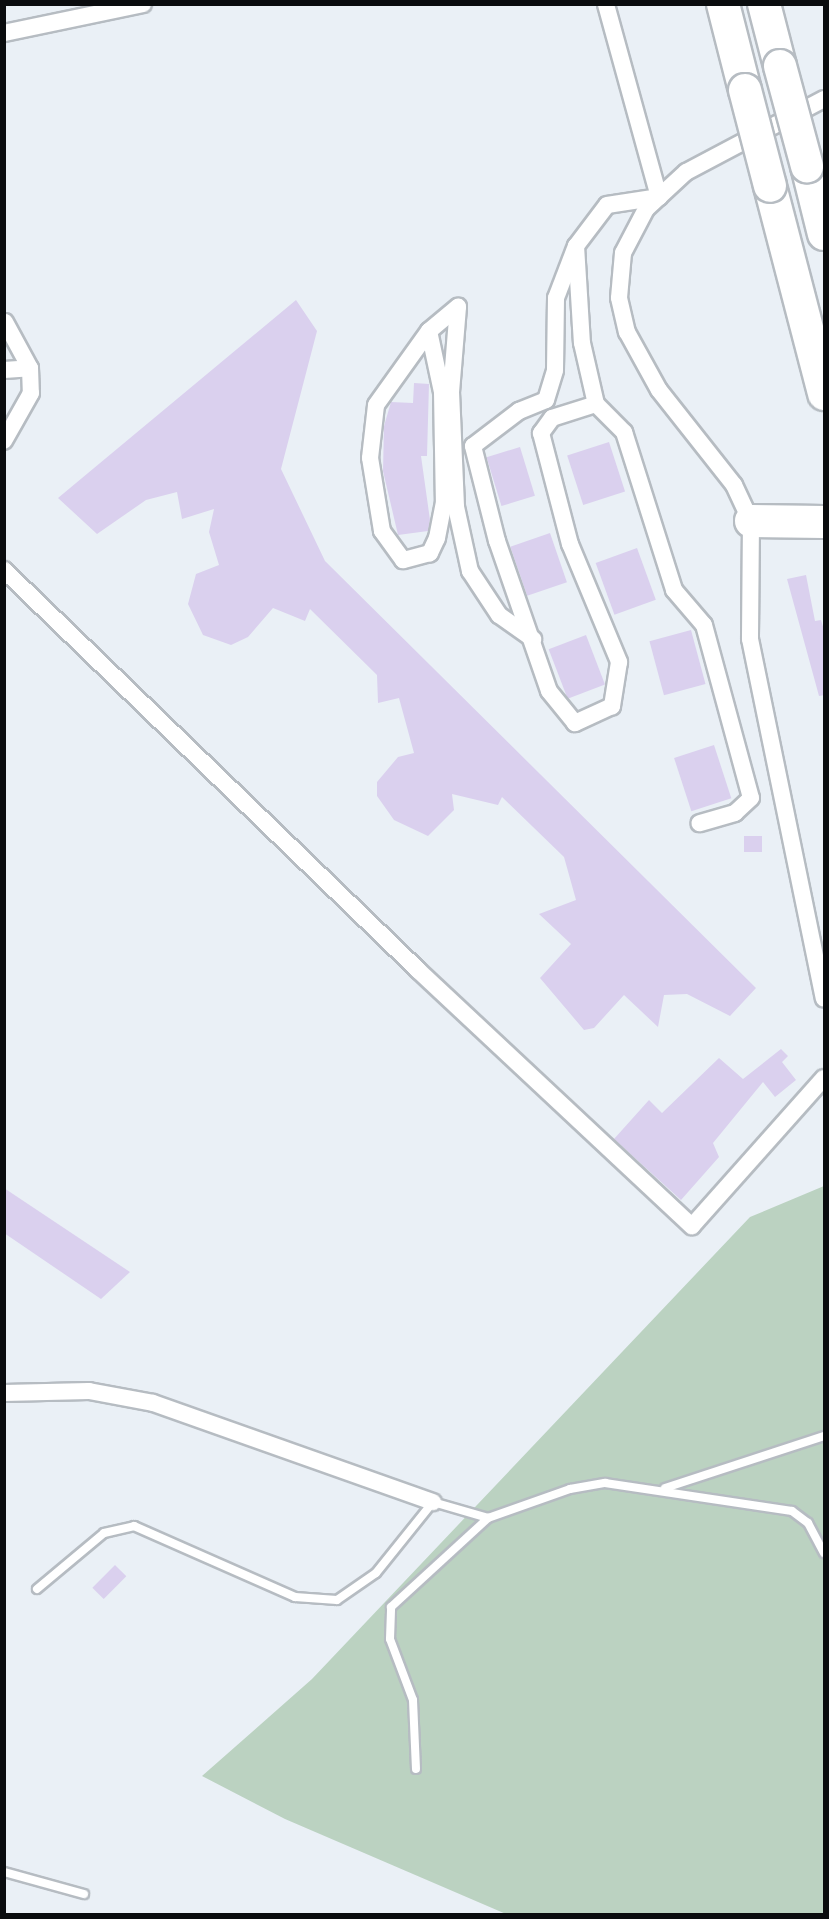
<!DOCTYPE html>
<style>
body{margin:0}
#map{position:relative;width:829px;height:1919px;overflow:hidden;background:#eaf0f6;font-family:"Varela Round",sans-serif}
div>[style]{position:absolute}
.green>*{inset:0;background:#bbd2c1}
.building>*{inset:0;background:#dad0ee;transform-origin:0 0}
.roads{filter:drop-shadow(2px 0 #b6bcc2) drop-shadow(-2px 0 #b6bcc2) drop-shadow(0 2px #b6bcc2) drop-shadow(0 -2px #b6bcc2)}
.lane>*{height:8px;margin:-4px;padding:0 4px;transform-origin:4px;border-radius:4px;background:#fff}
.street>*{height:16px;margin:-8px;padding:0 8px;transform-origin:8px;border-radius:8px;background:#fff}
.highway>*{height:32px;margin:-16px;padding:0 16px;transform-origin:16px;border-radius:16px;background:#fff}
.bridges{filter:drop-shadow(2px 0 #b6bcc2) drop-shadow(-2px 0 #b6bcc2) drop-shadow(0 2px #b6bcc2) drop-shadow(0 -2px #b6bcc2)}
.highway-bridge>*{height:32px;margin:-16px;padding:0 16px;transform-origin:16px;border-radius:16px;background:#fff}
span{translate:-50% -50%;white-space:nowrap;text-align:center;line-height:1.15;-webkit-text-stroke:5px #fbfdfe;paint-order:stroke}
.frame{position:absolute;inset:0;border:6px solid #0a0c0e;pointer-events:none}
</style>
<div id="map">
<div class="green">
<div style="clip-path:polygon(824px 1186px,824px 1914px,506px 1914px,285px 1819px,202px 1776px,312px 1679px,750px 1217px)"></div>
</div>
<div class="building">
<div style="clip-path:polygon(296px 300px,317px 331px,281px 469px,325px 561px,756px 988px,730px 1016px,687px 994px,664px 995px,658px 1027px,624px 995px,594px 1028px,584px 1030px,540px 978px,571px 944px,539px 914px,576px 900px,564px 857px,502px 797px,498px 805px,452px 794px,454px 810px,428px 836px,394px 820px,377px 796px,377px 782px,398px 757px,414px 753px,399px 698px,378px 703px,377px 675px,310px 609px,305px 621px,273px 608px,248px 637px,231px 645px,203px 635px,188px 604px,196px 574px,219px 565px,209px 532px,214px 509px,182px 519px,177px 492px,146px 500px,97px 534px,58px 498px)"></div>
<div style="clip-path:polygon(414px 383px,429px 384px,427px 456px,421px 456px,430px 520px,428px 531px,398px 535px,383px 471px,384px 426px,391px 402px,413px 403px)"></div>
<div style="left:609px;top:442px;width:52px;height:44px;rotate:72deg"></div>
<div style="left:520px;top:447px;width:51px;height:35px;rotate:73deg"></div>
<div style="left:550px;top:533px;width:52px;height:42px;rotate:71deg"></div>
<div style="left:637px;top:548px;width:55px;height:44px;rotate:70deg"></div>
<div style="clip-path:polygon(806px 575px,815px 621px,821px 620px,825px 633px,825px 695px,819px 696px,787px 579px)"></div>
<div style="left:691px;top:630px;width:56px;height:43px;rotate:75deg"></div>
<div style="left:586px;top:635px;width:53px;height:40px;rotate:69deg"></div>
<div style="left:714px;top:745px;width:56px;height:42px;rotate:72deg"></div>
<div style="left:744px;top:836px;width:18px;height:16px"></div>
<div style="clip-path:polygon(781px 1049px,788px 1056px,782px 1062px,796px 1080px,775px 1097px,763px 1082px,713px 1143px,719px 1157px,681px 1200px,614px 1139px,649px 1100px,662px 1113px,719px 1058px,743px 1079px)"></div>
<div style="clip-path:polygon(4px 1188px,130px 1272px,101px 1299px,4px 1233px)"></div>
<div style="left:115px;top:1565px;width:16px;height:32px;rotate:45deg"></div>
</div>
<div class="roads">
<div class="lane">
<div style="left:665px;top:1488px;width:167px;rotate:-18.1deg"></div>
<div style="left:37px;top:1589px;width:87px;rotate:-39.9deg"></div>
<div style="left:104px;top:1533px;width:31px;rotate:-13deg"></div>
<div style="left:134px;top:1526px;width:176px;rotate:23.8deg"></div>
<div style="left:295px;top:1597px;width:42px;rotate:4.1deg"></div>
<div style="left:337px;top:1600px;width:47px;rotate:-34.7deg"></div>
<div style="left:376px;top:1573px;width:91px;rotate:-51.2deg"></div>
<div style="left:433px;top:1502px;width:57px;rotate:16.2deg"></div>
<div style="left:488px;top:1518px;width:87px;rotate:-19.5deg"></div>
<div style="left:570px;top:1489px;width:36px;rotate:-10deg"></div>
<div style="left:605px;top:1483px;width:189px;rotate:8.5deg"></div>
<div style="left:792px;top:1511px;width:20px;rotate:37deg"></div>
<div style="left:808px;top:1523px;width:34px;rotate:62deg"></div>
<div style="left:416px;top:1769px;width:69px;rotate:-92.5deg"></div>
<div style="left:413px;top:1700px;width:65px;rotate:-110.7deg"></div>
<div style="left:390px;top:1639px;width:32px;rotate:-88deg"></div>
<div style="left:391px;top:1607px;width:132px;rotate:-42.5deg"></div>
<div style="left:4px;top:1872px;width:83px;rotate:15.4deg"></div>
</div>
<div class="street">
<div style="left:4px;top:33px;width:142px;rotate:-11.8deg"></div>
<div style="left:824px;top:99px;width:156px;rotate:152.1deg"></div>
<div style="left:686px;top:172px;width:54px;rotate:137.2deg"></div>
<div style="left:646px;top:209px;width:50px;rotate:117.6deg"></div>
<div style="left:623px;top:253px;width:45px;rotate:95.1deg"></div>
<div style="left:619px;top:298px;width:35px;rotate:77deg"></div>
<div style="left:627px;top:332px;width:66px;rotate:61.1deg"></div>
<div style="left:659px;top:390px;width:121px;rotate:51.7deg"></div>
<div style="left:734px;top:485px;width:40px;rotate:65deg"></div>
<div style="left:751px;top:521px;width:118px;rotate:90.5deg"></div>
<div style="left:750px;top:639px;width:367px;rotate:78.4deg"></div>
<div style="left:576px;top:246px;width:97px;rotate:86.5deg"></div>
<div style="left:582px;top:343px;width:63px;rotate:77.1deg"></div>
<div style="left:596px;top:404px;width:46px;rotate:162.3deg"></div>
<div style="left:552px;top:418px;width:19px;rotate:126deg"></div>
<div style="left:541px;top:433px;width:115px;rotate:75.4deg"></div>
<div style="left:570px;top:544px;width:128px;rotate:67.4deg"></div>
<div style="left:619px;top:662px;width:45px;rotate:99deg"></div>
<div style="left:612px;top:706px;width:41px;rotate:155.3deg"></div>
<div style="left:575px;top:723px;width:41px;rotate:-129.1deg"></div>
<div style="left:549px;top:691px;width:159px;rotate:-109.1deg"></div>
<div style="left:497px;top:541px;width:98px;rotate:-104.2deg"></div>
<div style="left:473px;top:446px;width:58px;rotate:-37.3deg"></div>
<div style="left:519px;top:411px;width:29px;rotate:-22deg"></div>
<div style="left:546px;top:400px;width:31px;rotate:-73deg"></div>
<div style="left:555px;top:370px;width:72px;rotate:-89.2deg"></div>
<div style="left:556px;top:298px;width:56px;rotate:-69deg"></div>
<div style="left:576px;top:246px;width:51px;rotate:-52.9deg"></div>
<div style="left:607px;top:205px;width:53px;rotate:-8.7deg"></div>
<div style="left:659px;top:197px;width:200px;rotate:-105.4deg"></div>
<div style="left:5px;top:322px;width:52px;rotate:61.5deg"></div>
<div style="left:429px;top:331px;width:62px;rotate:78deg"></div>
<div style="left:442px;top:392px;width:110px;rotate:89deg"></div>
<div style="left:444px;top:502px;width:37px;rotate:101deg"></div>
<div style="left:437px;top:538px;width:17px;rotate:115deg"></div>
<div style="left:430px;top:553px;width:28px;rotate:165deg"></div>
<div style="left:403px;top:560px;width:36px;rotate:-126deg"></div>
<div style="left:382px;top:531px;width:74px;rotate:-99.3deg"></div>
<div style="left:370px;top:458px;width:53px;rotate:-83.5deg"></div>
<div style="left:376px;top:405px;width:91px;rotate:-54.4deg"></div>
<div style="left:429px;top:331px;width:38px;rotate:-40deg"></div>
<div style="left:458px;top:307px;width:85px;rotate:94.7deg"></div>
<div style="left:451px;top:392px;width:115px;rotate:87.5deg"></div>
<div style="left:456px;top:507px;width:66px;rotate:77.7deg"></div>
<div style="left:470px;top:571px;width:53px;rotate:56.6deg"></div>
<div style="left:499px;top:615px;width:42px;rotate:35.2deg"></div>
<div style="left:4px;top:370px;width:26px;rotate:-4deg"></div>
<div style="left:30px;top:368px;width:25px;rotate:88deg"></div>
<div style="left:31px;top:393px;width:55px;rotate:119.4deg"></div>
<div style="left:596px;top:404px;width:40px;rotate:45deg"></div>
<div style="left:624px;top:432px;width:166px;rotate:72.4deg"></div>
<div style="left:674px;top:590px;width:46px;rotate:49.4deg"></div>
<div style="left:704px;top:625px;width:179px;rotate:74.8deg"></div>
<div style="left:751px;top:798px;width:22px;rotate:137deg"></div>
<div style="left:735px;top:813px;width:37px;rotate:164deg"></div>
<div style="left:4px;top:570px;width:576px;rotate:44.01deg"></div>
<div style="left:418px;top:970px;width:375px;rotate:43.1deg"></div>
<div style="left:692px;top:1226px;width:198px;rotate:-48.3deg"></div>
<div style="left:4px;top:1393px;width:85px;rotate:-1.3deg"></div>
<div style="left:89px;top:1391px;width:65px;rotate:10.6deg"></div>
<div style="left:153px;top:1403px;width:297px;rotate:19.5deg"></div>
</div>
<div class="highway">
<div style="left:723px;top:4px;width:89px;rotate:75.7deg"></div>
<div style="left:764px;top:4px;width:64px;rotate:75.5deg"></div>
<div style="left:807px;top:166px;width:70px;rotate:76deg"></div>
<div style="left:770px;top:186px;width:215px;rotate:75.4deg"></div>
<div style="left:751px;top:521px;width:73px;rotate:0.8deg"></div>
</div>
</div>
<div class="bridges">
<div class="highway-bridge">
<div style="left:780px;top:66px;width:104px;rotate:74.9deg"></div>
<div style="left:745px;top:90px;width:99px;rotate:75.4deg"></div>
</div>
</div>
<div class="frame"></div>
</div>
